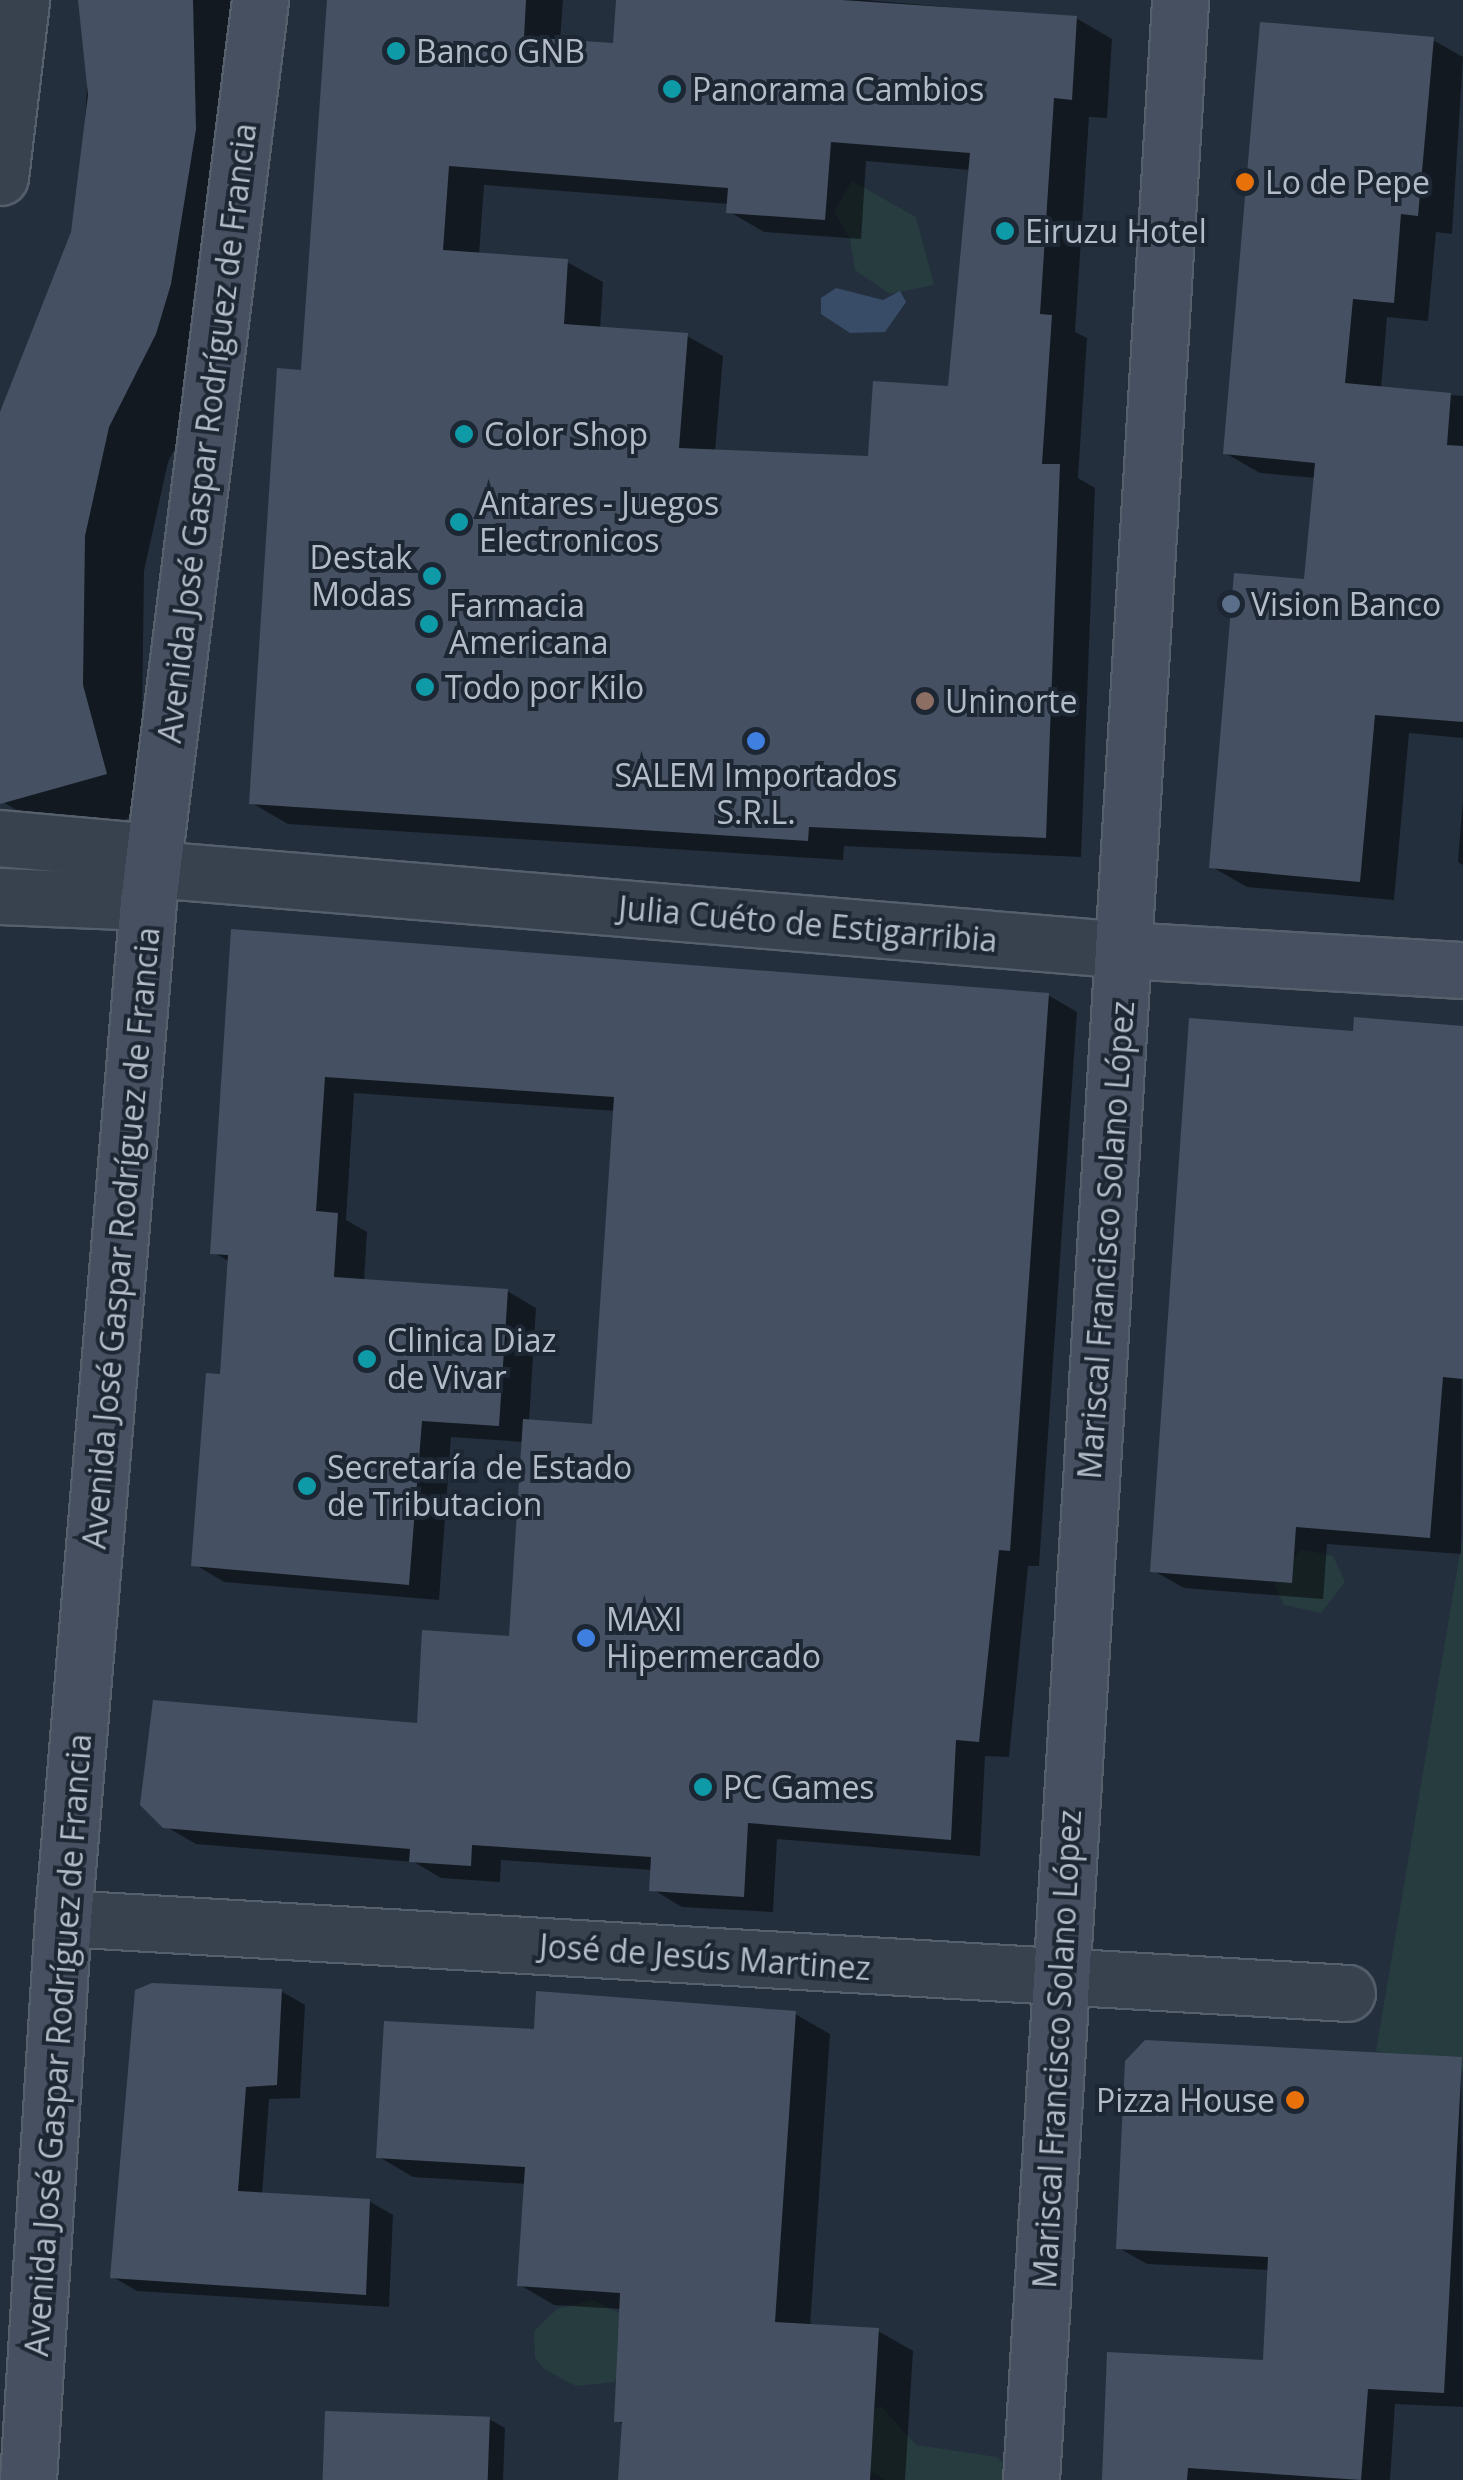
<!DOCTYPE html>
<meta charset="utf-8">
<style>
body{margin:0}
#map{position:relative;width:1463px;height:2480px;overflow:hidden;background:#242f3e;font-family:"Open Sans",sans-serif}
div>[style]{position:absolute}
.green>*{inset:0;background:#263c3f}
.water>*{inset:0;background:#394c67}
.shadow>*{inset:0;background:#0007}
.building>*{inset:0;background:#455162;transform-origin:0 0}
.roads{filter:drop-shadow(2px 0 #565f6c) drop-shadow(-2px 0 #565f6c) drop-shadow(0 2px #565f6c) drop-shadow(0 -2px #565f6c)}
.street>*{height:55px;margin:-27.5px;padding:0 27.5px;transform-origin:27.5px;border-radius:27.5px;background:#38414e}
.secondary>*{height:55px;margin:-27.5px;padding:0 27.5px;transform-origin:27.5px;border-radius:27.5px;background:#465061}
.dots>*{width:28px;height:28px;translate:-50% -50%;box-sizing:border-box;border:5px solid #1d2633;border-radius:50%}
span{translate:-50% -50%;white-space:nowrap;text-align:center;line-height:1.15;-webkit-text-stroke:8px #1d2633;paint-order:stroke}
.poi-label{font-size:32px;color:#b4bcc9}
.left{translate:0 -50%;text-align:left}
.right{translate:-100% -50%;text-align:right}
.street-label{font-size:32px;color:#b4bcc9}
</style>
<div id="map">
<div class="green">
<div style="clip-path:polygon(852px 181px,916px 217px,934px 285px,890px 294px,855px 270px,850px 239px,834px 211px)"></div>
<div style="clip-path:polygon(1463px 1535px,1463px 2071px,1376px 2051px)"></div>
<div style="clip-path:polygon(1301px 1549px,1333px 1556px,1345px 1582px,1321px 1613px,1284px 1605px,1274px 1584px)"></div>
<div style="clip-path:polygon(593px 2300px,628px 2317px,636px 2339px,614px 2382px,576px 2386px,544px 2369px,535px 2357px,534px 2331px,557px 2309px)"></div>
<div style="clip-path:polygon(881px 2406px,916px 2445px,997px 2457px,1021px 2480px,885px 2480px,841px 2452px,860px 2415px)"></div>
</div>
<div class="water">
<div style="clip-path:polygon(836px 288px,883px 300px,900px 291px,906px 302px,885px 332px,850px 333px,821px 314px,821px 298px)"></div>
</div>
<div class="shadow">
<div style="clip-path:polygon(80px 0,247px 0,216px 369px,168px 462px,144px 571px,142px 721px,165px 808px,62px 837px,3px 802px,0 789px,0 438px,63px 268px,82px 181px,89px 46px)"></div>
<div style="clip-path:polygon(evenodd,329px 0,563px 0,560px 42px,615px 46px,618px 0,865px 0,1076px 18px,1112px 39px,1107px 118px,1089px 117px,1075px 332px,1087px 338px,1078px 478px,1095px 488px,1081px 857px,844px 846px,843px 860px,288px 824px,252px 803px,304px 373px,329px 0,866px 161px,971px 170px,951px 389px,870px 459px,715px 452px,723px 356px,687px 336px,600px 329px,603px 282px,567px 262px,479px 255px,484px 185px,729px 204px,728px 211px,764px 232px,861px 239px,866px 161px)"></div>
<div style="clip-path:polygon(1433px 40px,1463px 57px,1452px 234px,1436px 232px,1428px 321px,1387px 317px,1381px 389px,1463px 396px,1463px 738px,1409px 733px,1394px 900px,1247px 887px,1212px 867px,1306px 582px,1316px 478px,1260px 473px,1225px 453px)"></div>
<div style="clip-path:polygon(1463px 798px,1463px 865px,1458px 862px)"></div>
<div style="clip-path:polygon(evenodd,234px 932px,1048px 995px,1077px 1012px,1039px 1566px,1028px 1566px,1009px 1757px,985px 1756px,980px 1856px,777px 1839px,773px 1912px,682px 1907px,652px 1889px,653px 1870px,501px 1860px,500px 1882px,441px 1878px,414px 1862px,196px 1844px,165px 1826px,419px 1726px,511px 1638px,524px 1442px,451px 1437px,439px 1600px,224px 1582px,194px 1564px,222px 1376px,230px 1262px,213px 1252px,234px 932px,354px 1093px,616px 1111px,594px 1426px,529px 1422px,536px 1308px,507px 1291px,364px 1281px,367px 1232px,346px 1220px,354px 1093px)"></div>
<div style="clip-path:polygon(1463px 1026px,1461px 1554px,1327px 1544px,1323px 1599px,1184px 1588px,1152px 1570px,1356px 1033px)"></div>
<div style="clip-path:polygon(281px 1991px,305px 2005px,300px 2098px,269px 2099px,262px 2195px,369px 2201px,393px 2215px,389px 2307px,137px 2291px,113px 2277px)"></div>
<div style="clip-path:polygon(795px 2014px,830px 2034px,810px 2327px,878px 2331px,913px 2351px,905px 2480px,621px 2480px,624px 2425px,616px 2420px,622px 2309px,554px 2305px,520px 2285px,527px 2184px,413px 2177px,379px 2157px,536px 2031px)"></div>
<div style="clip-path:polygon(1461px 2060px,1463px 2407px,1395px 2404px,1390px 2480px,1104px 2480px,1265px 2363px,1270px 2270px,1147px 2264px,1119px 2248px)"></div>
<div style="clip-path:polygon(489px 2419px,505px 2428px,503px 2480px,326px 2480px)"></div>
</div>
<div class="building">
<div style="clip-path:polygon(78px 0,193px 0,196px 129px,171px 284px,156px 334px,109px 427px,85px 536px,83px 685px,107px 774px,0 804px,0 412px,71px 232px,88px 95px)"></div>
<div style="clip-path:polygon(evenodd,327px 0,526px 0,524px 37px,613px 43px,616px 0,842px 0,1077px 16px,1072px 100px,1054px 98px,1040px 314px,1052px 315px,1042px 464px,1060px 464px,1046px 838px,809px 827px,808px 841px,249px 804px,277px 368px,301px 370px,327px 0,831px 142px,970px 153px,948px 386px,873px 381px,868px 456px,679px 448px,688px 333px,564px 324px,568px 259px,443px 250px,449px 166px,728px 188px,726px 213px,825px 220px,831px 142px)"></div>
<div style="clip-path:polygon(1260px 22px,1434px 37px,1418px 216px,1401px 214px,1394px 303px,1353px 299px,1345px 383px,1451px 393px,1447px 445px,1463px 446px,1463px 722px,1375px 715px,1360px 882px,1209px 868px,1234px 573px,1304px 579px,1315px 463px,1223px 454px)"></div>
<div style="clip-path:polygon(231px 929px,1049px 993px,1010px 1551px,999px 1550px,979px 1742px,956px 1740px,951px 1840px,748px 1823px,744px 1897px,649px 1891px,651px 1857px,472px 1845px,471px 1866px,409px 1862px,410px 1849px,163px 1828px,140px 1805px,153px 1700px,417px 1723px,422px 1630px,509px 1636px,523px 1419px,592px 1424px,614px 1097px,325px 1077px,316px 1211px,338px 1213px,334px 1277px,508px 1289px,499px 1426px,422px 1421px,409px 1585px,191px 1566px,206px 1373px,220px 1374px,228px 1255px,210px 1254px)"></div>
<div style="clip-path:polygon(1354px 1017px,1463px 1026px,1463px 1379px,1443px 1377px,1430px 1538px,1296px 1527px,1292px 1583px,1150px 1572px,1189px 1018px,1353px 1031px)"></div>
<div style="clip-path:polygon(152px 1983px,282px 1989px,277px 2085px,246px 2087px,238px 2191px,370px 2199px,366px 2295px,110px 2278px,135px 1990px)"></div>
<div style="clip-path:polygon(536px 1991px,796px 2011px,775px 2322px,879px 2328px,870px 2480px,618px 2480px,622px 2422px,614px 2422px,620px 2293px,517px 2286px,525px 2167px,376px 2158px,384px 2021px,534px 2029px)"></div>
<div style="clip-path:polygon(1145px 2040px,1462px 2057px,1444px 2393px,1368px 2389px,1361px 2480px,1188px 2468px,1187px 2480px,1102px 2480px,1107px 2352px,1263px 2360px,1268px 2257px,1116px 2249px,1125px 2061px)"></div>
<div style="left:325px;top:2411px;width:165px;height:69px;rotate:2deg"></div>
</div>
<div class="roads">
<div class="street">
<div style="left:0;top:177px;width:178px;rotate:-83.2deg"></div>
<div style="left:0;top:838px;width:156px;rotate:5.2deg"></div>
<div style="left:153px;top:869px;width:975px;rotate:4.76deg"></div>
<div style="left:0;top:896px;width:148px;rotate:2.3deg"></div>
<div style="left:63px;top:1918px;width:1286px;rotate:3.34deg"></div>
</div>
<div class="secondary">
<div style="left:1125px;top:950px;width:339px;rotate:3.4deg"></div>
<div style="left:28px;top:2480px;width:563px;rotate:-86.44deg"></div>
<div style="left:63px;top:1918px;width:1020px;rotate:-85.22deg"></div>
<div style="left:148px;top:902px;width:909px;rotate:-82.92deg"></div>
<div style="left:1031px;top:2480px;width:2484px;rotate:-86.56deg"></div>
</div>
</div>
<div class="dots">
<div style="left:396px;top:51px;background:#0f9aa8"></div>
<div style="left:672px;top:89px;background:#0f9aa8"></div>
<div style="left:1245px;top:182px;background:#e8710a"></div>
<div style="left:1005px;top:231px;background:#0f9aa8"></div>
<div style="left:464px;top:434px;background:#0f9aa8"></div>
<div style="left:459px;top:522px;background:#0f9aa8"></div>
<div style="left:432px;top:576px;background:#0f9aa8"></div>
<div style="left:1231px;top:604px;background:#5c6f8a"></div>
<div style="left:429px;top:624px;background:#0f9aa8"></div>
<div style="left:425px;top:687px;background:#0f9aa8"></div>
<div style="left:925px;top:701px;background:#8d6e63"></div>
<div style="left:756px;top:741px;background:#3f7fe0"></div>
<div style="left:367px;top:1359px;background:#0f9aa8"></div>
<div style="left:307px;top:1486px;background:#0f9aa8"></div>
<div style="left:586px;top:1638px;background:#3f7fe0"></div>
<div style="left:703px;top:1787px;background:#0f9aa8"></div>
<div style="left:1295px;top:2100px;background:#e8710a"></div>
</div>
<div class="poi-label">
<span class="left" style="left:416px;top:51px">Banco GNB</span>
<span class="left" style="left:692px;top:89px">Panorama Cambios</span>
<span class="left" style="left:1265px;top:182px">Lo de Pepe</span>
<span class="left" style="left:1025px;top:231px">Eiruzu Hotel</span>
<span class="left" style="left:484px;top:434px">Color Shop</span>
<span class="left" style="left:479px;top:522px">Antares - Juegos<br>Electronicos</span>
<span class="right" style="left:412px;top:576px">Destak<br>Modas</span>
<span class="left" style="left:1251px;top:604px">Vision Banco</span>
<span class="left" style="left:449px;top:624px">Farmacia<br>Americana</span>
<span class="left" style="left:445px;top:687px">Todo por Kilo</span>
<span class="left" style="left:945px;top:701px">Uninorte</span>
<span style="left:756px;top:794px">SALEM Importados<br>S.R.L.</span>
<span class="left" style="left:387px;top:1359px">Clinica Diaz<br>de Vivar</span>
<span class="left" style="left:327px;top:1486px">Secretaría de Estado<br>de Tributacion</span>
<span class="left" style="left:606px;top:1638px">MAXI<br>Hipermercado</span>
<span class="left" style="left:723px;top:1787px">PC Games</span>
<span class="right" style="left:1275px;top:2100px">Pizza House</span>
</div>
<div class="street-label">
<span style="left:207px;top:433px;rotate:-83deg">Avenida José Gaspar Rodríguez de Francia</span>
<span style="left:808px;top:924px;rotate:5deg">Julia Cuéto de Estigarribia</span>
<span style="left:121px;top:1238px;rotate:-85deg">Avenida José Gaspar Rodríguez de Francia</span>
<span style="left:1106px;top:1240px;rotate:-86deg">Mariscal Francisco Solano López</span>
<span style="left:705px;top:1957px;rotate:4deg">José de Jesús Martinez</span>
<span style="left:58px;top:2045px;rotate:-86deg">Avenida José Gaspar Rodríguez de Francia</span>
<span style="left:1057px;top:2049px;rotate:-87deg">Mariscal Francisco Solano López</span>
</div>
</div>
